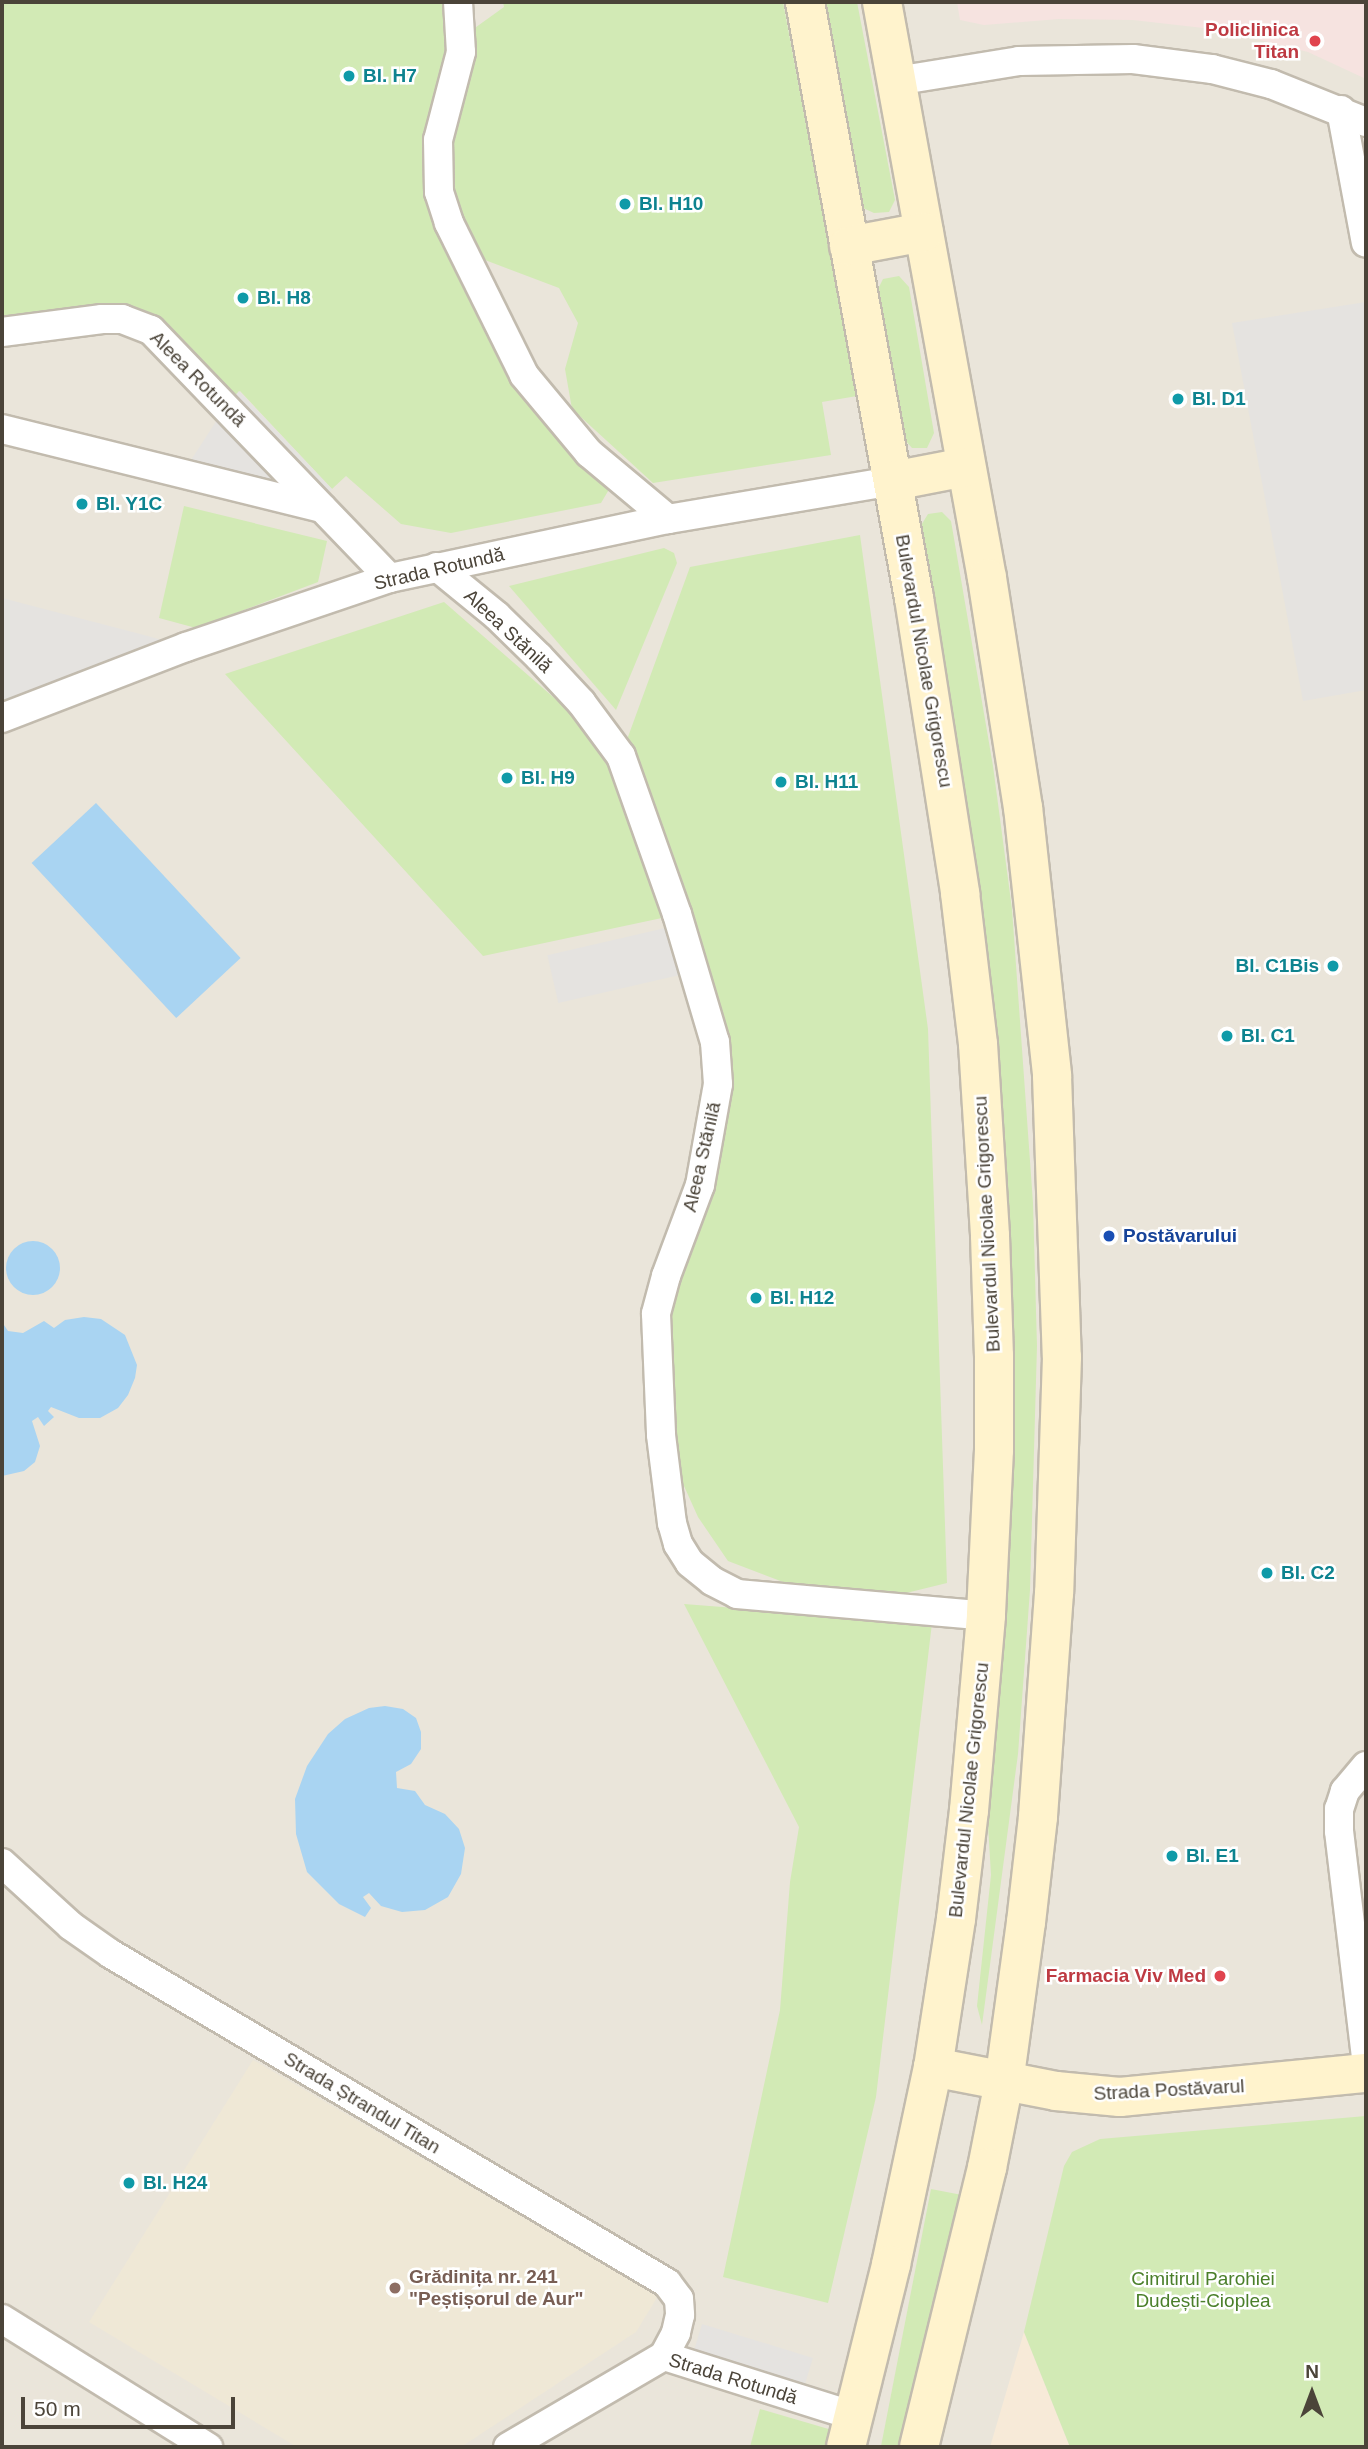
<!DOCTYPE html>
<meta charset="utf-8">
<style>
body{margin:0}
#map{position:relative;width:1368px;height:2449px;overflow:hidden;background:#f6f3ec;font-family:Arial,sans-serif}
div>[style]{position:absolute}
.residential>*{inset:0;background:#eae5da;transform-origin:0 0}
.commercial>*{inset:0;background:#f7ead8}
.education>*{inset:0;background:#efe8d6}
.medical>*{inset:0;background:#f6e3e0}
.green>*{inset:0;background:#d2eab5;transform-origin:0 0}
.parking>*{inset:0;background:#e5e3e0;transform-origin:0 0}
.water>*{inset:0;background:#a9d4f2;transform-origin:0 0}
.round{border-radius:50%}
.roads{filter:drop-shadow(2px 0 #c2bbae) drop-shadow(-2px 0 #c2bbae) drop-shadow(0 2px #c2bbae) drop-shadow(0 -2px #c2bbae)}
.street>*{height:28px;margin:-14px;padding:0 14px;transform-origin:14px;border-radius:14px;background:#fff}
.secondary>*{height:38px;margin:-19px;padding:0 19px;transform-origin:19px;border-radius:19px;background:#fff3cd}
.dots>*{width:19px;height:19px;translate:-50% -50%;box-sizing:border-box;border:4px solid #fff;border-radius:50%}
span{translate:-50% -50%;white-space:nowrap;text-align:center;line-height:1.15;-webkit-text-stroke:5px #fff;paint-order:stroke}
.health-label{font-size:19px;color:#be3a42;font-weight:700}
.right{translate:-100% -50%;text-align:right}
.culture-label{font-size:19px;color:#0d838f;font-weight:700}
.left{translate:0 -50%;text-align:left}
.street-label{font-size:19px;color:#4b4439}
.transit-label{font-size:19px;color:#164399;font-weight:700}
.education-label{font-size:19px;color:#785e54;font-weight:700}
.park-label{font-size:19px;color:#4a7f2a}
.frame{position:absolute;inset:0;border:4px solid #4b4439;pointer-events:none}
.north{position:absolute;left:1277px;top:2358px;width:70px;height:70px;-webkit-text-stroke:5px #fff;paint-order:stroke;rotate:0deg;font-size:19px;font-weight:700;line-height:28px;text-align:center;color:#4b4439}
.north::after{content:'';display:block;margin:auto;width:24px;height:32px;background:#4b4439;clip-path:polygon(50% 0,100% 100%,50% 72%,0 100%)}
.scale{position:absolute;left:21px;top:2397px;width:214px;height:32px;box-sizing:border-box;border:4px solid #4b4439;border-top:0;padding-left:9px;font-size:21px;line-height:24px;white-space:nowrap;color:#4b4439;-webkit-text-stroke:5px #fff;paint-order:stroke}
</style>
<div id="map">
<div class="residential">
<div style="left:2px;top:2px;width:1364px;height:2445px"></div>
</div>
<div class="commercial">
<div style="clip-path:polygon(1024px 2332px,1070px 2447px,990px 2447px)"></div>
</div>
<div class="education">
<div style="clip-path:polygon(253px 2060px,658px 2296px,636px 2332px,461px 2447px,297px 2447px,89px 2322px)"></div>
</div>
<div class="medical">
<div style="clip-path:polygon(957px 2px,1366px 2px,1366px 79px,1308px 52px,1221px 30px,1133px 20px,1059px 19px,984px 25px,960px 20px)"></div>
</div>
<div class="green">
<div style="clip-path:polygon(2px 2px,442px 2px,460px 20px,438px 140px,485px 301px,617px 476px,601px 503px,451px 533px,401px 524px,346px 476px,332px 489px,240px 391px,226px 406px,151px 330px,2px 332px)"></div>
<div style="clip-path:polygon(503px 2px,783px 2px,857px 396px,822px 402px,831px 455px,653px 483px,572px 409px,565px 369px,578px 323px,559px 288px,485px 260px,462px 220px,454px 197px,453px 123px,472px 30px,504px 7px)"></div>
<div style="clip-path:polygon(825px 2px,857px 2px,895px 200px,889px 212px,874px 213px,863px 208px)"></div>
<div style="clip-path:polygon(899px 276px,909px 287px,934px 433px,927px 448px,912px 448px,904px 439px,877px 291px,883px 279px)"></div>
<div style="clip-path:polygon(184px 506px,327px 541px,318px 582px,196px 628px,159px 618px)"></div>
<div style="clip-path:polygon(942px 512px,951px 521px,993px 766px,1012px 909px,1033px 1203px,1037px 1346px,1030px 1590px,1018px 1754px,982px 2025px,977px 2006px,991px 1875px,986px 1791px,1002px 1462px,920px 527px,928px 514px)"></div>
<div style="clip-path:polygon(860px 535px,928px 1029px,947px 1583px,898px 1595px,791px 1585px,728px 1561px,698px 1517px,661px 1435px,656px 1340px,718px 1084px,676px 915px,483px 956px,225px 674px,444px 602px,621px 756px,690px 567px)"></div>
<div style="clip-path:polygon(664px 548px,674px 553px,677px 563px,616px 710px,509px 586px)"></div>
<div style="clip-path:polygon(684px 1604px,932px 1623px,876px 2097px,828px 2303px,723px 2277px,780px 2010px,790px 1882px,799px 1827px)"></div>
<div style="clip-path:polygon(1366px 2116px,1366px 2447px,1070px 2447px,1024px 2332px,1064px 2166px,1072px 2152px,1100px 2139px)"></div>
<div style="left:931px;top:2189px;width:33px;height:266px;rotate:11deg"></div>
<div style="clip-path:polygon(760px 2409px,832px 2430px,827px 2447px,750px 2447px)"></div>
</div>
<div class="parking">
<div style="clip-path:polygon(1366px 302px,1366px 690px,1303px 701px,1232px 323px)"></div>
<div style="clip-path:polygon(239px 391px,332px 489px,319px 504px,182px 474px,226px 406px)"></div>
<div style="clip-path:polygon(2px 598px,144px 635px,186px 647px,2px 718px)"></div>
<div style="left:674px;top:926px;width:49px;height:130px;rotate:77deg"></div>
<div style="left:702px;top:2324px;width:116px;height:28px;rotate:17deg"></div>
</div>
<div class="water">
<div style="left:96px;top:803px;width:212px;height:88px;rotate:47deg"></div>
<div class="round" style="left:6px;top:1241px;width:54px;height:54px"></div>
<div style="clip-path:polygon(84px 1317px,101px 1319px,125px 1335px,137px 1365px,135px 1378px,128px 1395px,118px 1408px,100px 1418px,79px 1418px,51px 1407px,48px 1411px,54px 1417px,44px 1426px,38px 1417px,32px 1421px,40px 1446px,35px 1462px,24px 1471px,2px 1476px,2px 1322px,8px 1331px,23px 1333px,44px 1321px,54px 1328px,65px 1320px)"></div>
<div style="clip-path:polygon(385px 1706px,403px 1709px,416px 1718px,421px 1732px,421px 1749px,411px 1764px,396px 1772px,397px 1788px,415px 1791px,425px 1805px,445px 1814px,459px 1829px,465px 1848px,461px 1874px,448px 1897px,425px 1910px,402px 1912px,381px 1906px,369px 1893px,363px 1897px,371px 1908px,365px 1917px,339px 1904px,307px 1872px,296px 1834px,295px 1799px,307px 1766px,328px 1734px,345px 1719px,369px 1708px)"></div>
</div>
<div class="roads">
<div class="street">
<div style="left:458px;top:2px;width:50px;rotate:86.6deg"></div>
<div style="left:461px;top:52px;width:91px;rotate:104.6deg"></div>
<div style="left:438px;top:140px;width:52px;rotate:88.9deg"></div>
<div style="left:439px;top:192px;width:33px;rotate:72deg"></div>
<div style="left:449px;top:223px;width:169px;rotate:63.7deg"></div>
<div style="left:524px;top:375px;width:102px;rotate:50.2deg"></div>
<div style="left:589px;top:453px;width:103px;rotate:39.9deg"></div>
<div style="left:896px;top:81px;width:125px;rotate:-9.2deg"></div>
<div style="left:1019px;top:61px;width:114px;rotate:-1deg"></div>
<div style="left:1133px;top:59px;width:80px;rotate:7.2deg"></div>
<div style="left:1212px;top:69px;width:61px;rotate:14.3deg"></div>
<div style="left:1271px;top:84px;width:102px;rotate:21.8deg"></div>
<div style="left:1341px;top:110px;width:135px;rotate:79.4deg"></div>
<div style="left:2px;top:332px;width:101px;rotate:-7.4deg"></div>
<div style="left:102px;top:319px;width:20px"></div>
<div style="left:122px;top:319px;width:31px;rotate:21deg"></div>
<div style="left:151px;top:330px;width:344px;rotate:46.1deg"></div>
<div style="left:2px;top:429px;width:330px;rotate:13.9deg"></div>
<div style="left:437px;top:567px;width:77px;rotate:39.2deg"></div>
<div style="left:497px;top:616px;width:59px;rotate:44.3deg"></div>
<div style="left:539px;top:657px;width:62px;rotate:47deg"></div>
<div style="left:581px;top:702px;width:67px;rotate:53.5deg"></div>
<div style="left:621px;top:756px;width:168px;rotate:70.5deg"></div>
<div style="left:677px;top:914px;width:134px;rotate:73.5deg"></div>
<div style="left:715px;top:1042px;width:42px;rotate:85.9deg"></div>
<div style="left:718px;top:1084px;width:103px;rotate:100.1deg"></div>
<div style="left:700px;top:1185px;width:97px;rotate:110.5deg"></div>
<div style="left:666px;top:1276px;width:39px;rotate:105deg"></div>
<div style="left:656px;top:1314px;width:121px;rotate:87.6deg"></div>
<div style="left:661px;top:1435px;width:89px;rotate:82.9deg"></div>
<div style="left:672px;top:1523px;width:22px;rotate:74deg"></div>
<div style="left:678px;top:1544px;width:22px;rotate:58deg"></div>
<div style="left:690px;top:1563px;width:28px;rotate:39deg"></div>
<div style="left:712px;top:1581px;width:28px;rotate:27deg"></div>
<div style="left:737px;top:1594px;width:250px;rotate:5deg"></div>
<div style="left:2px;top:718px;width:197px;rotate:-21.1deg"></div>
<div style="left:186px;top:647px;width:215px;rotate:-18.7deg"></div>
<div style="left:390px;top:578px;width:284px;rotate:-12deg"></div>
<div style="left:668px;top:519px;width:228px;rotate:-9.6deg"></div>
<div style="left:1366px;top:1766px;width:33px;rotate:130deg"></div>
<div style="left:1345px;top:1791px;width:19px;rotate:108deg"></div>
<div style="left:1339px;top:1809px;width:22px;rotate:90deg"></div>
<div style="left:1339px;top:1831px;width:227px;rotate:83.2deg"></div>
<div style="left:2px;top:1863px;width:93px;rotate:42.4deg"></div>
<div style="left:71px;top:1926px;width:49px;rotate:35deg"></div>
<div style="left:111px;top:1954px;width:646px;rotate:30.61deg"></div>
<div style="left:667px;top:2283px;width:20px;rotate:53deg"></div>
<div style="left:679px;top:2299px;width:16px;rotate:86deg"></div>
<div style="left:680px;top:2315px;width:18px;rotate:103deg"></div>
<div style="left:676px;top:2333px;width:26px;rotate:118deg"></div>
<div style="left:2px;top:2319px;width:243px;rotate:31.9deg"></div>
<div style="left:508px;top:2447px;width:181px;rotate:-30.3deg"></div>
<div style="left:664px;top:2356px;width:199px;rotate:17.5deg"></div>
</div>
<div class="secondary">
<div style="left:805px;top:2px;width:606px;rotate:79.64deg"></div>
<div style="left:914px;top:598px;width:299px;rotate:81.1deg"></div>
<div style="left:960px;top:893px;width:152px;rotate:83.2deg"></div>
<div style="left:978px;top:1044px;width:192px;rotate:86.4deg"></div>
<div style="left:990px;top:1236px;width:120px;rotate:88.1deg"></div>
<div style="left:994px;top:1356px;width:94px;rotate:90deg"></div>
<div style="left:994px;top:1450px;width:166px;rotate:92.8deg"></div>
<div style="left:986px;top:1616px;width:195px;rotate:95deg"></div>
<div style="left:969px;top:1810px;width:110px;rotate:96.8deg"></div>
<div style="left:956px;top:1919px;width:150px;rotate:98.8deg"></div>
<div style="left:933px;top:2067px;width:202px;rotate:102deg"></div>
<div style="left:891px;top:2265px;width:187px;rotate:103.9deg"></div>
<div style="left:882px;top:2px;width:585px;rotate:79.67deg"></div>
<div style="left:987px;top:578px;width:232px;rotate:81.1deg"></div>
<div style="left:1023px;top:807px;width:271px;rotate:83.8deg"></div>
<div style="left:1052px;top:1076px;width:281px;rotate:88deg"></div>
<div style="left:1062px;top:1357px;width:236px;rotate:91.9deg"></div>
<div style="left:1054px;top:1593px;width:225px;rotate:94.1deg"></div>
<div style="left:1038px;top:1817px;width:106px;rotate:96.5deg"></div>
<div style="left:1026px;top:1922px;width:162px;rotate:97.8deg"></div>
<div style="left:1004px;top:2082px;width:88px;rotate:101.2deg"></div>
<div style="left:987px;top:2168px;width:287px;rotate:103.7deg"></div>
<div style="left:849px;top:246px;width:76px;rotate:-10.6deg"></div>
<div style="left:893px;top:481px;width:74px;rotate:-10.9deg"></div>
<div style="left:933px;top:2067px;width:125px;rotate:11deg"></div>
<div style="left:1056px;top:2091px;width:64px;rotate:5.4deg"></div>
<div style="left:1120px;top:2097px;width:247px;rotate:-5.6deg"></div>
</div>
</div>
<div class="dots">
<div style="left:1315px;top:41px;background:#e0444e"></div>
<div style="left:349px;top:76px;background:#0f9aa8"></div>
<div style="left:625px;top:204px;background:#0f9aa8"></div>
<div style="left:243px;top:298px;background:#0f9aa8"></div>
<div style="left:1178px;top:399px;background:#0f9aa8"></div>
<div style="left:82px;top:504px;background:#0f9aa8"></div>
<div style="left:507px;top:778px;background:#0f9aa8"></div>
<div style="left:781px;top:782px;background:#0f9aa8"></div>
<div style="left:1333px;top:966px;background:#0f9aa8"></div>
<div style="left:1227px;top:1036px;background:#0f9aa8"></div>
<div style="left:1109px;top:1236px;background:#1a4fb4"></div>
<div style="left:756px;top:1298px;background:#0f9aa8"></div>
<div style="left:1267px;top:1573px;background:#0f9aa8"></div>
<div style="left:1172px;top:1856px;background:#0f9aa8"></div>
<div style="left:1220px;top:1976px;background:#e0444e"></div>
<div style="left:129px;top:2183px;background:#0f9aa8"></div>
<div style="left:395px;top:2288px;background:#8d6e63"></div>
</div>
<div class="health-label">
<span class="right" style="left:1299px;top:41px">Policlinica<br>Titan</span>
<span class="right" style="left:1206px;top:1976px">Farmacia Viv Med</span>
</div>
<div class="culture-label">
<span class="left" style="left:363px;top:76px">Bl. H7</span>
<span class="left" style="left:639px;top:204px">Bl. H10</span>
<span class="left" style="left:257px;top:298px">Bl. H8</span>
<span class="left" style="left:1192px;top:399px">Bl. D1</span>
<span class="left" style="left:96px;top:504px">Bl. Y1C</span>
<span class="left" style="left:521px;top:778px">Bl. H9</span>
<span class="left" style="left:795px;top:782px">Bl. H11</span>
<span class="right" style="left:1319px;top:966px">Bl. C1Bis</span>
<span class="left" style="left:1241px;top:1036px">Bl. C1</span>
<span class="left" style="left:770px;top:1298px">Bl. H12</span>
<span class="left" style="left:1281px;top:1573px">Bl. C2</span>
<span class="left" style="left:1186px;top:1856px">Bl. E1</span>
<span class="left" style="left:143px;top:2183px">Bl. H24</span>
</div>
<div class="street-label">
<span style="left:198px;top:379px;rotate:45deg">Aleea Rotundă</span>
<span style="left:439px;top:569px;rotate:-13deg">Strada Rotundă</span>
<span style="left:508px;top:631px;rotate:43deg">Aleea Stănilă</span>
<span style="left:924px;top:661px;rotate:80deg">Bulevardul Nicolae Grigorescu</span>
<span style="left:702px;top:1157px;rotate:-77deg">Aleea Stănilă</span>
<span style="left:987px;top:1224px;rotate:-93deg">Bulevardul Nicolae Grigorescu</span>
<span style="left:969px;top:1790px;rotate:-84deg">Bulevardul Nicolae Grigorescu</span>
<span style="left:1169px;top:2090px;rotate:-3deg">Strada Postăvarul</span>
<span style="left:362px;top:2103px;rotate:31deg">Strada Ștrandul Titan</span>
<span style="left:733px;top:2379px;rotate:17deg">Strada Rotundă</span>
</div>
<div class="transit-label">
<span class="left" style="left:1123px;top:1236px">Postăvarului</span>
</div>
<div class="education-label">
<span class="left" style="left:409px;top:2288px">Grădinița nr. 241<br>"Peștișorul de Aur"</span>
</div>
<div class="park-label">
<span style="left:1203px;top:2290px">Cimitirul Parohiei<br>Dudești-Cioplea</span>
</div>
<div class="frame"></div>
<div class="north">N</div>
<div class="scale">50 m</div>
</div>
